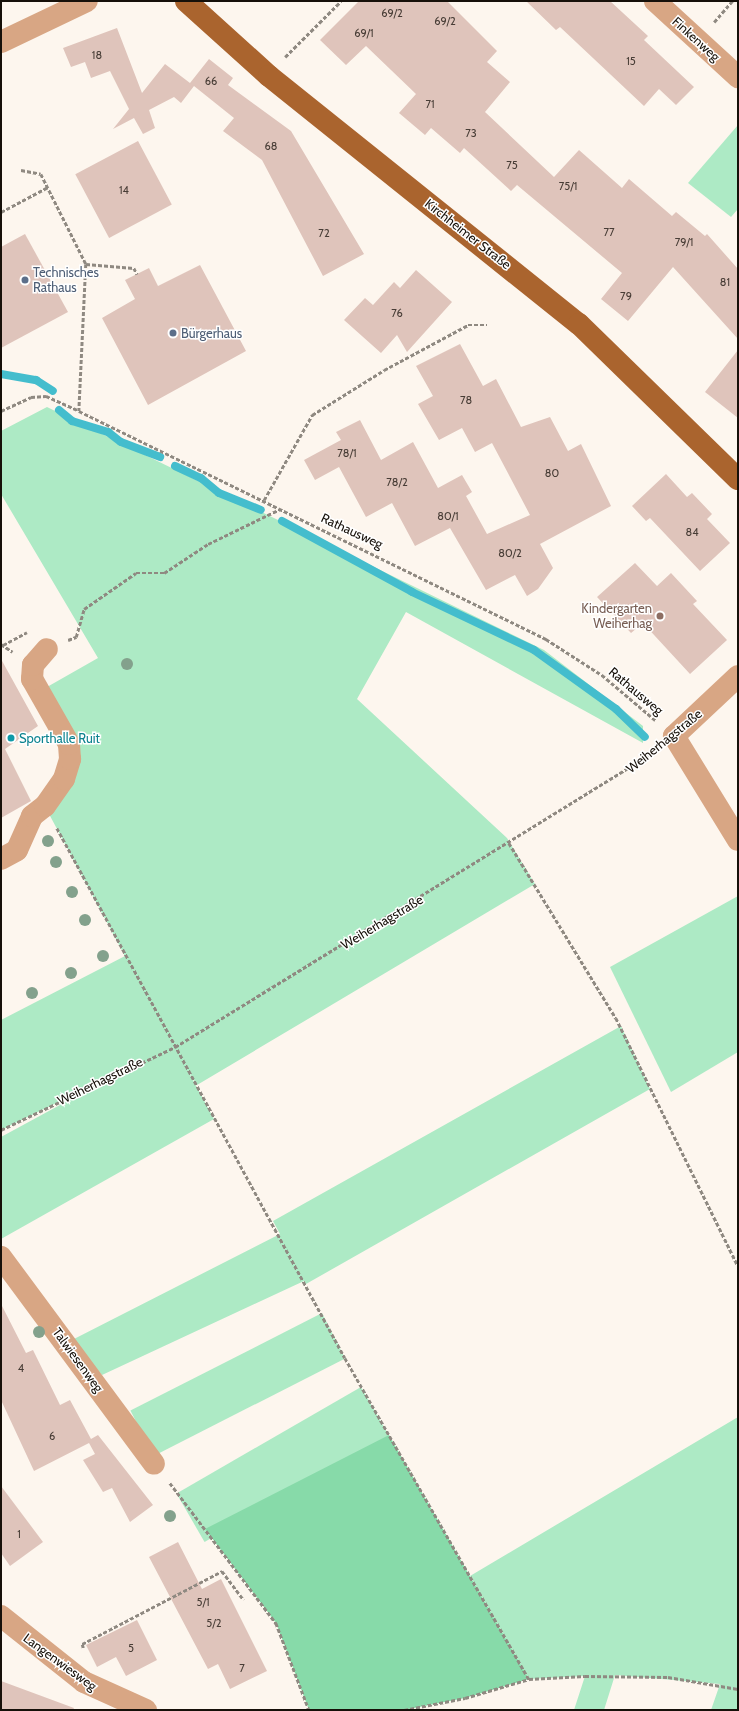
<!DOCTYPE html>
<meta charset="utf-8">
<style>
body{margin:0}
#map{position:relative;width:739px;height:1711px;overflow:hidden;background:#fdf6ee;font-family:Cabin,sans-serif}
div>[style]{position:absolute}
.green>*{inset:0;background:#adeac5;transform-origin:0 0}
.forest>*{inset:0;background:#87daa9}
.stream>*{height:8px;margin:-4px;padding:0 4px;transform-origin:4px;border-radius:4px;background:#44bdcd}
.building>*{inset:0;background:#dfc4bb;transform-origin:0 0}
.path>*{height:2.5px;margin-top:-1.25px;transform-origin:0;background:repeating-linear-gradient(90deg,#8f8981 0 4px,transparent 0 6px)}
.minor>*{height:22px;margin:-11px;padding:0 11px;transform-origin:11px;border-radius:11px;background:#d8a684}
.major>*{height:22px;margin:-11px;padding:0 11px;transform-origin:11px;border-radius:11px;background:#aa642e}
.trees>*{width:12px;height:12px;margin:-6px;border-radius:50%;background:#83a18c}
.dots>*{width:11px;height:11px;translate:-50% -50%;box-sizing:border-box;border:2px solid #fff;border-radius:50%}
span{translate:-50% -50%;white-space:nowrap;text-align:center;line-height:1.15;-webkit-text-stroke:3px #fff;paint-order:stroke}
.number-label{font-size:11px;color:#483d36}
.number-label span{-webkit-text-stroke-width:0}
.street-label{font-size:13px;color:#161009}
.service-label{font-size:13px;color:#4e5e75}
.left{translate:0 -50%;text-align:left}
.education-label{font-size:13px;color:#785e54}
.right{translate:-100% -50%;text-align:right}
.culture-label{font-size:13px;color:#0d838f}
.frame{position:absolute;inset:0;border:2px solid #161009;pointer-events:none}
</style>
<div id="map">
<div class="green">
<div style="clip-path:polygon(738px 125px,738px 209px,731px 217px,688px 183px)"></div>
<div style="clip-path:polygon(47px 407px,544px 650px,643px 726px,643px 743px,406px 612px,357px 699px,507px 838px,535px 884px,197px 1085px,187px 1069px,214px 1119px,1px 1239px,1px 1137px,128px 1068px,1px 1130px,1px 1020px,125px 956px,49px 814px,69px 744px,40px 691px,98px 658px,1px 494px,1px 431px)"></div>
<div style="clip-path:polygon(738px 896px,738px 1052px,671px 1092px,610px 967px)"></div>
<div style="clip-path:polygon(621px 1026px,650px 1089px,306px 1284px,304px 1281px,102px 1375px,72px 1340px,280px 1234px,273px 1221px)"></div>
<div style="left:322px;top:1313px;width:51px;height:215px;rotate:63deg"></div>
<div style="left:361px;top:1387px;width:56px;height:213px;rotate:60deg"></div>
<div style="clip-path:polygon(738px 1417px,738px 1710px,711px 1710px,720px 1684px,615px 1675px,604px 1710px,574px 1710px,585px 1676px,529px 1679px,470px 1576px)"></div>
</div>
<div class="forest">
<div style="clip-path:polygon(389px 1435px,529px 1679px,465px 1698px,404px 1710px,309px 1710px,276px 1623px,205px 1529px)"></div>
</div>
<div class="stream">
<div style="left:1px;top:374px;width:36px;rotate:10deg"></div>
<div style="left:36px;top:380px;width:20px;rotate:33deg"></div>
<div style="left:59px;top:410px;width:17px;rotate:40deg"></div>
<div style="left:72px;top:421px;width:38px;rotate:17deg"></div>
<div style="left:108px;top:432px;width:16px;rotate:38deg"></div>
<div style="left:121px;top:442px;width:42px;rotate:21deg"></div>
<div style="left:175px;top:466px;width:29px;rotate:25deg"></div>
<div style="left:201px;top:478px;width:23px;rotate:40deg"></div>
<div style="left:219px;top:493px;width:45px;rotate:22deg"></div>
<div style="left:282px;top:521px;width:148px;rotate:28.6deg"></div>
<div style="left:412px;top:592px;width:135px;rotate:25.4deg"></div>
<div style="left:534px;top:650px;width:101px;rotate:35.7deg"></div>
<div style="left:616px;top:709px;width:40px;rotate:44deg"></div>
</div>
<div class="building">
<div style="clip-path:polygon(359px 1px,447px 1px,497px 51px,487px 62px,510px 82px,485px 112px,554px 177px,579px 150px,622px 188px,629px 179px,672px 216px,676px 212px,705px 236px,707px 234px,738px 269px,738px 339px,673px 267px,628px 321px,601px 299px,622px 273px,517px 185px,511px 191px,464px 148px,460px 153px,431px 128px,425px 135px,399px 113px,416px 94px,366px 46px,346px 65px,320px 40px)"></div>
<div style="clip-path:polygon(526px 1px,610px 1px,648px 36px,644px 40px,694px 87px,676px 105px,659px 89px,644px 106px,560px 27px,556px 30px)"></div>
<div style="clip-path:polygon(117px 28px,142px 93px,165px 64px,190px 83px,209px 59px,233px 78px,228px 85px,291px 131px,364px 254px,323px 276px,262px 160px,223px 131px,234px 118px,194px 86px,181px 103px,174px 97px,149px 110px,155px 128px,143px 134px,134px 118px,113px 129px,129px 109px,110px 71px,91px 78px,85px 62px,71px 67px,63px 48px)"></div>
<div style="left:138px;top:141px;width:72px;height:71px;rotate:62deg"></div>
<div style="clip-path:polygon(25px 234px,68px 312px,1px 348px,1px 247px)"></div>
<div style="clip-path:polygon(200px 265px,246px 351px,148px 405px,102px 318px,135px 299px,125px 280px,149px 268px,158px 286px)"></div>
<div style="clip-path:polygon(416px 270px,452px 302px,407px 352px,397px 335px,381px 353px,344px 320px,365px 298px,373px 305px,394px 282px,400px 288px)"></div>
<div style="clip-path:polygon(460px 344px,483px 386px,496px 379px,521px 427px,550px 417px,568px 451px,581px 444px,611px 506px,540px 544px,553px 568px,538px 589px,527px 596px,515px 575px,486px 590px,450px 528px,415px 546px,392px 503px,366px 517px,339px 467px,315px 480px,304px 460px,341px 440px,336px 432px,360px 420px,381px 460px,413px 442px,438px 488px,462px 475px,472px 492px,466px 496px,487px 534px,530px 515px,492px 443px,475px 452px,462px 428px,439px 440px,418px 404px,433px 396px,416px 366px)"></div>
<div style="clip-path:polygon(738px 350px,738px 418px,705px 392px)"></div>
<div style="clip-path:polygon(666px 474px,687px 497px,692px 493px,712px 514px,707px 519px,730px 543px,700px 571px,650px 518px,646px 521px,632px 506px)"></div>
<div style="clip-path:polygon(635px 563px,657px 586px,671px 573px,697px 601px,693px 604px,727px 640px,690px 674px,643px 623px,631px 633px,597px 597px)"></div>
<div style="clip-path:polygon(1px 659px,38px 726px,5px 749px,31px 801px,1px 818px)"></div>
<div style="clip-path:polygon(1px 1304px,26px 1353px,33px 1350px,60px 1405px,70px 1400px,91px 1439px,98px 1435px,153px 1505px,130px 1522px,112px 1488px,103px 1492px,83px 1460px,95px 1454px,89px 1443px,34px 1471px,1px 1400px)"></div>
<div style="clip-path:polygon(1px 1486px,43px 1542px,10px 1566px,1px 1553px)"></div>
<div style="clip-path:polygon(178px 1542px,202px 1589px,221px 1579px,267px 1671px,230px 1689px,218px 1664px,208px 1669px,149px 1557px)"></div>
<div style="clip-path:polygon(137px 1620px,157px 1660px,126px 1676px,116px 1657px,97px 1667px,86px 1645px)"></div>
<div style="clip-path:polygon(1px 1681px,74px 1708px,73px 1710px,1px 1710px)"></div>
</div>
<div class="path">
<div style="left:714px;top:22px;width:28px;rotate:-49deg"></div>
<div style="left:285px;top:57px;width:79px;rotate:-45deg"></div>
<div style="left:21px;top:170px;width:20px;rotate:11deg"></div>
<div style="left:41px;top:174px;width:101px;rotate:63.4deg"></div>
<div style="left:86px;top:264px;width:147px;rotate:92.7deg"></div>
<div style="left:1px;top:212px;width:53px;rotate:-28deg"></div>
<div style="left:86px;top:264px;width:48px;rotate:4.8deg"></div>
<div style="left:134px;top:268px;width:7px;rotate:63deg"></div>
<div style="left:1px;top:411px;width:33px;rotate:-25deg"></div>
<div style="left:31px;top:397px;width:15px;rotate:-4deg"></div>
<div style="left:46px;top:396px;width:36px;rotate:24deg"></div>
<div style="left:79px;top:411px;width:520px;rotate:26.02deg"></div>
<div style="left:546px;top:639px;width:67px;rotate:32.7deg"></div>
<div style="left:602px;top:675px;width:70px;rotate:40.3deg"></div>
<div style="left:264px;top:500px;width:98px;rotate:-60.5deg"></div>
<div style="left:312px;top:415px;width:85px;rotate:-32deg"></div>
<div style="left:384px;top:370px;width:95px;rotate:-28.2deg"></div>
<div style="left:468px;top:325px;width:19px"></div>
<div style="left:68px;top:640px;width:9px;rotate:-21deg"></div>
<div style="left:76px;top:637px;width:29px;rotate:-74deg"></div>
<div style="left:84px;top:609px;width:63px;rotate:-34.7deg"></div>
<div style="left:136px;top:573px;width:28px"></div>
<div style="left:164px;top:573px;width:53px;rotate:-33.4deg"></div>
<div style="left:208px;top:544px;width:80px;rotate:-25.9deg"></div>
<div style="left:1px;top:644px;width:14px;rotate:34deg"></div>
<div style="left:3px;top:645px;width:27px;rotate:-28deg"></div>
<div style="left:57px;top:828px;width:603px;rotate:61.48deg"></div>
<div style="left:345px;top:1358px;width:370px;rotate:60.2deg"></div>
<div style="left:509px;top:843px;width:205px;rotate:58.6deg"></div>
<div style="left:616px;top:1018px;width:276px;rotate:63.8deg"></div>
<div style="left:1px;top:1130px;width:193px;rotate:-25.5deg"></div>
<div style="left:175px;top:1047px;width:563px;rotate:-31.63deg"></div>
<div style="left:170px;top:1483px;width:176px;rotate:52.9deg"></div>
<div style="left:276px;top:1623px;width:93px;rotate:69.2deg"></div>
<div style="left:83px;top:1648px;width:4px;rotate:-104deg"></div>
<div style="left:82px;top:1644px;width:158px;rotate:-27.5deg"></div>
<div style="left:222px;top:1571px;width:36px;rotate:53deg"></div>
<div style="left:404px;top:1710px;width:62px;rotate:-11.1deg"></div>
<div style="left:465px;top:1698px;width:67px;rotate:-16.5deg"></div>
<div style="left:529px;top:1679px;width:56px;rotate:-3.1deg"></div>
<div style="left:585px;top:1676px;width:83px;rotate:0.7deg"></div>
<div style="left:668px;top:1677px;width:71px;rotate:9.7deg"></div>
</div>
<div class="minor">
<div style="left:655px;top:1px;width:113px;rotate:42.5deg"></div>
<div style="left:1px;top:42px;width:95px;rotate:-25.5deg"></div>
<div style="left:738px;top:676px;width:88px;rotate:136.8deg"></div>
<div style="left:674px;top:736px;width:122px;rotate:58.4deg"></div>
<div style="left:1px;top:859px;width:18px;rotate:-29deg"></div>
<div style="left:17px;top:850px;width:37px;rotate:-66deg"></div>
<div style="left:32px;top:816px;width:16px;rotate:-38deg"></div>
<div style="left:45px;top:806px;width:33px;rotate:-55deg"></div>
<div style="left:64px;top:779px;width:21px;rotate:-73deg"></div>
<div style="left:70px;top:759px;width:15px;rotate:-94deg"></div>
<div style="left:69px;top:744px;width:75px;rotate:-119.6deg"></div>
<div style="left:32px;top:679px;width:14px;rotate:-86deg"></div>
<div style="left:33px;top:665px;width:21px;rotate:-49deg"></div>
<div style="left:1px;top:1257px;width:257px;rotate:53.5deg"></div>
<div style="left:1px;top:1616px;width:106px;rotate:38.5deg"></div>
<div style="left:84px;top:1682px;width:68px;rotate:24.3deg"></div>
</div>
<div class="major">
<div style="left:186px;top:1px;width:112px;rotate:42.1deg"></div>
<div style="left:269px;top:76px;width:397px;rotate:38.7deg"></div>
<div style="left:579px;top:324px;width:222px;rotate:44.3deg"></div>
</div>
<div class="trees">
<div style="left:127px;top:664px"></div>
<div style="left:48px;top:841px"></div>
<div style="left:56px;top:862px"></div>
<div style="left:72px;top:892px"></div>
<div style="left:85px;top:920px"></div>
<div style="left:103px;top:956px"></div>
<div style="left:71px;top:973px"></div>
<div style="left:32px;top:993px"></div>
<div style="left:39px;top:1332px"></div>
<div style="left:170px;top:1516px"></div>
</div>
<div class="dots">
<div style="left:25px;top:280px;background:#5c6f8a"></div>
<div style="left:173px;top:333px;background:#5c6f8a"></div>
<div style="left:660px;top:616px;background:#8d6e63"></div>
<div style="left:11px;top:738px;background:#0f9aa8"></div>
</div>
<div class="number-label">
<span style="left:392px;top:13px">69/2</span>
<span style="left:445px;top:21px">69/2</span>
<span style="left:364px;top:33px">69/1</span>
<span style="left:97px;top:55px">18</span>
<span style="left:631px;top:61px">15</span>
<span style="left:211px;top:81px">66</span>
<span style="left:430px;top:104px">71</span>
<span style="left:471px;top:133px">73</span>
<span style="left:271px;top:146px">68</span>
<span style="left:512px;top:165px">75</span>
<span style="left:568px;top:186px">75/1</span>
<span style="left:124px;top:190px">14</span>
<span style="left:609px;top:232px">77</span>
<span style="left:324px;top:233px">72</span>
<span style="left:684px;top:242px">79/1</span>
<span style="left:725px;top:282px">81</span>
<span style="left:626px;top:296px">79</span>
<span style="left:397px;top:313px">76</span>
<span style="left:466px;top:400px">78</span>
<span style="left:347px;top:453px">78/1</span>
<span style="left:552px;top:473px">80</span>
<span style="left:397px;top:482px">78/2</span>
<span style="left:448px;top:516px">80/1</span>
<span style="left:692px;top:532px">84</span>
<span style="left:510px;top:553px">80/2</span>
<span style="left:21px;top:1368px">4</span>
<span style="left:52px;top:1436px">6</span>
<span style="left:19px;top:1534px">1</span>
<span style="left:203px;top:1602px">5/1</span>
<span style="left:214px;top:1623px">5/2</span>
<span style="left:131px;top:1648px">5</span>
<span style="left:242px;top:1668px">7</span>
</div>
<div class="street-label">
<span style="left:696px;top:39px;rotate:42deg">Finkenweg</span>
<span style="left:468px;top:234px;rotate:38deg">Kirchheimer Straße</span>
<span style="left:352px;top:531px;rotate:25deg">Rathausweg</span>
<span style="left:636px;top:691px;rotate:40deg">Rathausweg</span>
<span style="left:664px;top:741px;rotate:-39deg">Weiherhagstraße</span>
<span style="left:382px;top:922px;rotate:-31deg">Weiherhagstraße</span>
<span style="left:100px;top:1081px;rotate:-26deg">Weiherhagstraße</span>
<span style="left:78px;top:1360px;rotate:54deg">Talwiesenweg</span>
<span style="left:60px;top:1662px;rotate:36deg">Langenwiesweg</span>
</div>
<div class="service-label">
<span class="left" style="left:33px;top:280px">Technisches<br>Rathaus</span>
<span class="left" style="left:181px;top:333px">Bürgerhaus</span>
</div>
<div class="education-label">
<span class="right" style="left:652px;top:616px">Kindergarten<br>Weiherhag</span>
</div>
<div class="culture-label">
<span class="left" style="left:19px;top:738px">Sporthalle Ruit</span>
</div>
<div class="frame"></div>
</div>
